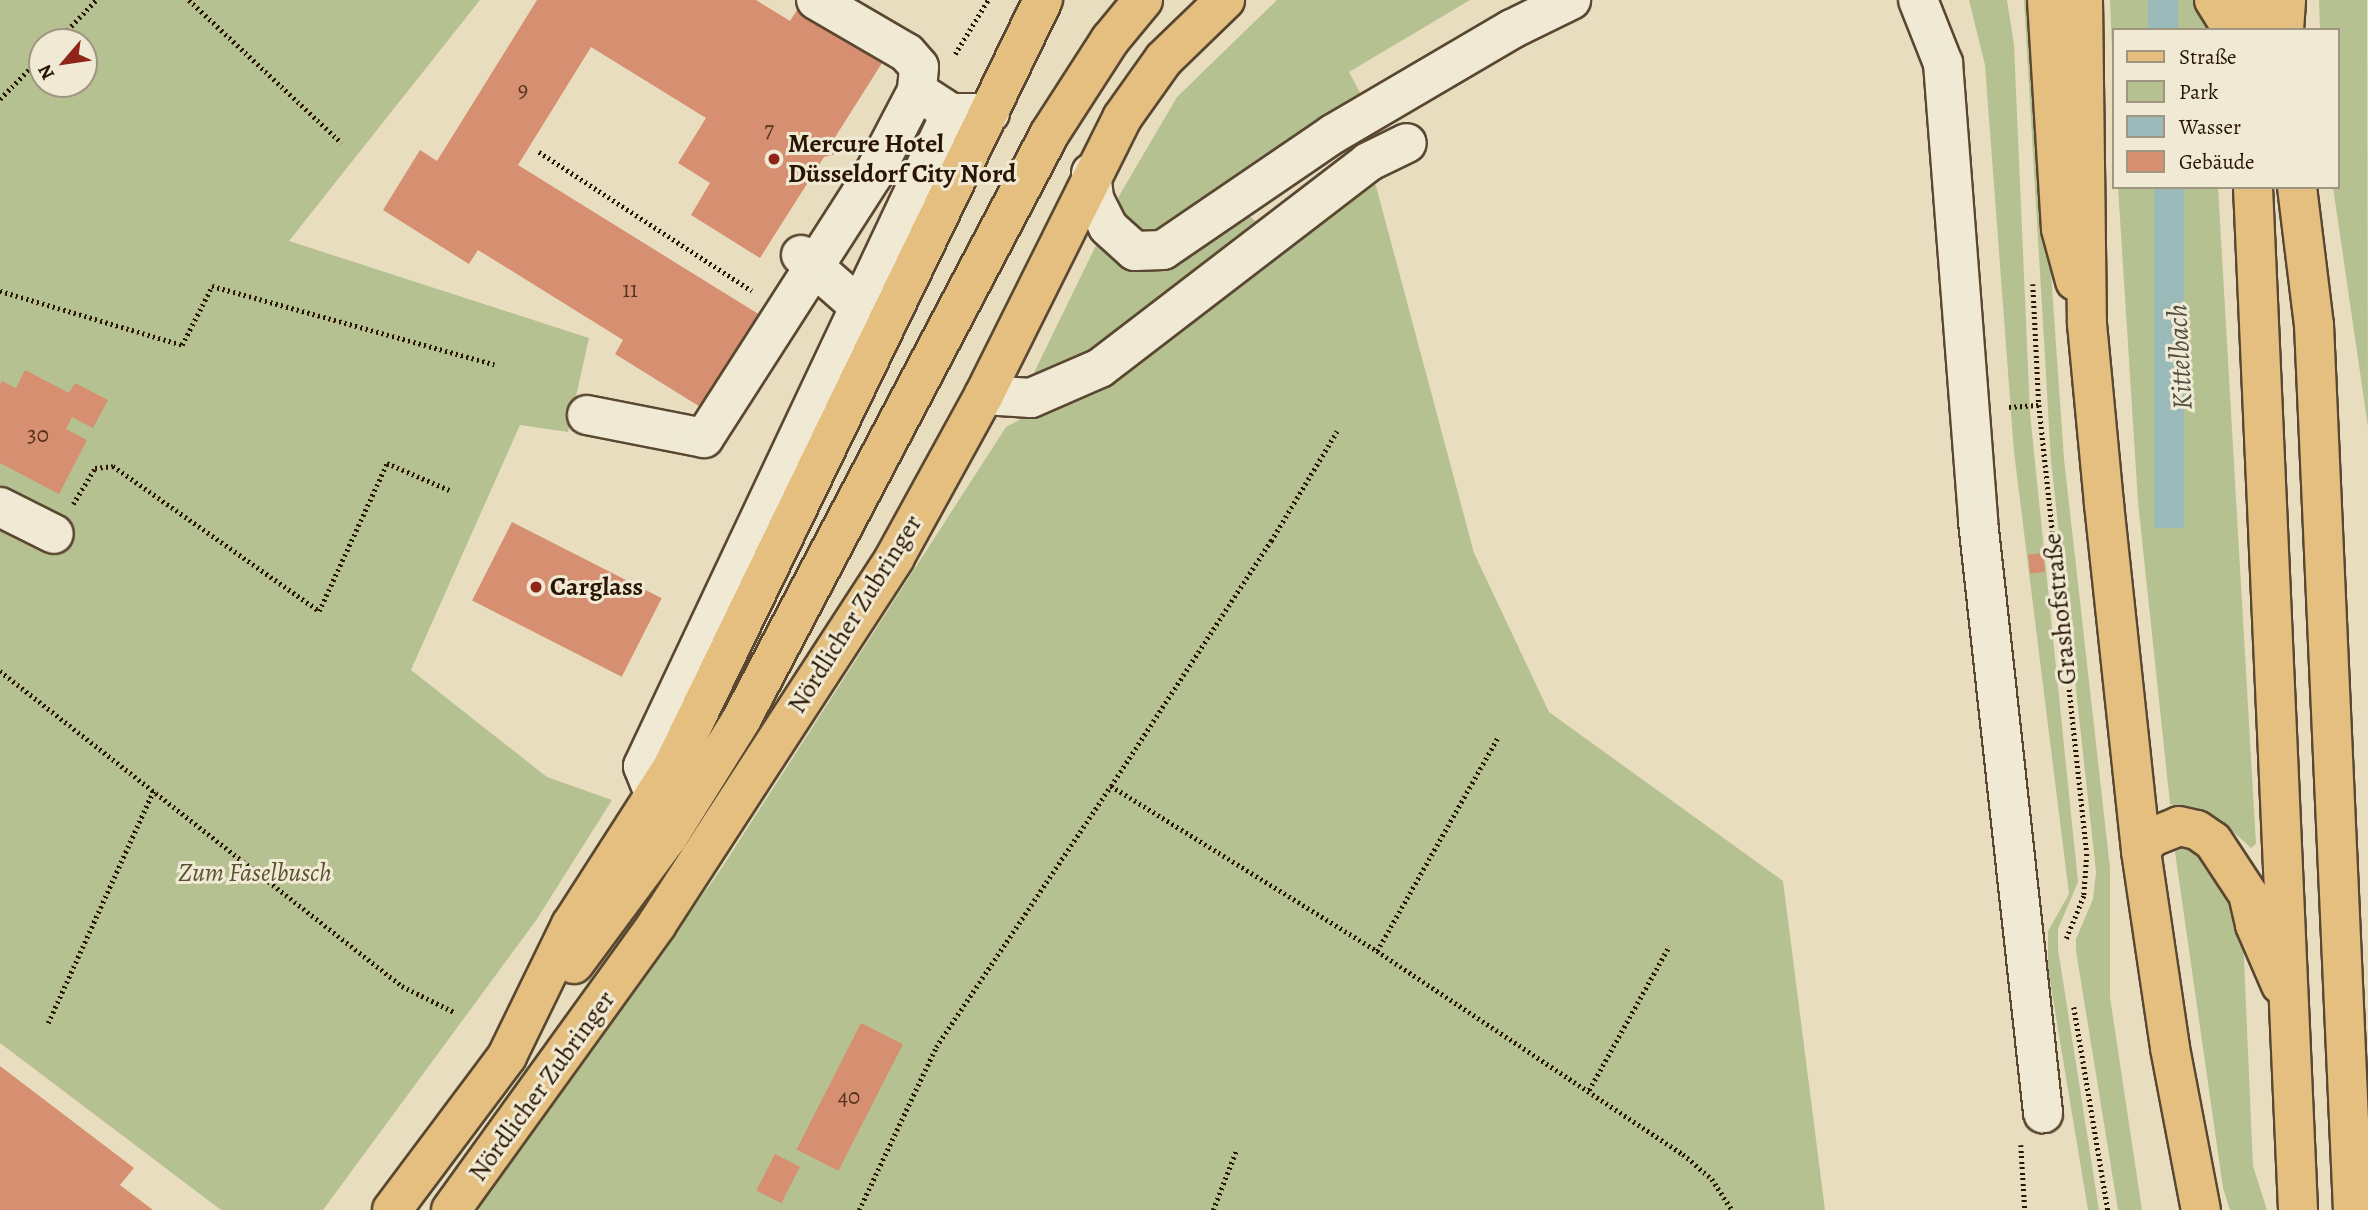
<!DOCTYPE html>
<meta charset="utf-8">
<style>
body{margin:0}
#map{position:relative;width:2368px;height:1210px;overflow:hidden;background:#e8debf;font-family:Alegreya,serif}
div>[style]{position:absolute}
.green>*{inset:0;background:#b6c191}
.water>*{inset:0;background:#9ababa;transform-origin:0 0}
.building>*{inset:0;background:#d68f70;transform-origin:0 0}
.path>*{height:4.5px;margin-top:-2.25px;transform-origin:0;background:repeating-linear-gradient(90deg,#291502 0 2px,transparent 0 5.5px)}
.roads{filter:drop-shadow(2px 0 #594731) drop-shadow(-2px 0 #594731) drop-shadow(0 2px #594731) drop-shadow(0 -2px #594731)}
.minor>*{height:38px;margin:-19px;padding:0 19px;transform-origin:19px;border-radius:19px;background:#f0ead5}
.major>*{height:38px;margin:-19px;padding:0 19px;transform-origin:19px;border-radius:19px;background:#e4bf80}
.dots>*{width:19px;height:19px;translate:-50% -50%;box-sizing:border-box;border:4px solid #f0ead5;border-radius:50%}
span{translate:-50% -50%;white-space:nowrap;text-align:center;line-height:1.15;-webkit-text-stroke:6px #f0ead5;paint-order:stroke}
.number-label{font-size:23px;color:#54341e}
.number-label span{-webkit-text-stroke-width:0}
.poi-label{font-size:26px;color:#291502;font-weight:700}
.left{translate:0 -50%;text-align:left}
.street-label{font-size:26px;color:#291502}
.park-label{font-size:26px;color:#5a5134;font-style:italic}
.water-label{font-size:28px;color:#514f42;font-style:italic}
.legend{position:absolute;left:2112px;top:28px;width:228px;height:161px;box-sizing:border-box;background:#f0ead5;border:2px solid #a09581;margin:0;padding:9px 12px;list-style:none;font-size:21px;color:#291502}
.legend li{display:flex;align-items:center;gap:14px;height:35px}
.legend b{width:35px;border:2px solid #a09581}
.north{position:absolute;left:28px;top:28px;width:70px;height:70px;box-sizing:border-box;background:#f0ead5;border:2px solid #a09581;border-radius:50%;rotate:241deg;font-size:19px;font-weight:700;line-height:28px;text-align:center;color:#291502}
.north::after{content:'';display:block;margin:auto;width:24px;height:32px;background:#8f2418;clip-path:polygon(50% 0,100% 100%,50% 72%,0 100%)}
</style>
<div id="map">
<div class="green">
<div style="clip-path:polygon(evenodd,0 0,480px 0,289px 241px,589px 338px,568px 432px,520px 425px,411px 670px,547px 777px,612px 800px,537px 919px,323px 1210px,221px 1210px,0 1043px,0 0,42px 42px,84px 42px,84px 84px,42px 84px,42px 42px)"></div>
<div style="clip-path:polygon(1277px 0,1470px 0,1349px 72px,1364px 100px,1217px 208px,1141px 238px,1116px 210px,1119px 196px,1177px 97px)"></div>
<div style="clip-path:polygon(1969px 0,2007px 0,2014px 45px,2030px 413px,2078px 882px,2058px 929px,2058px 949px,2099px 1210px,2088px 1210px,2048px 969px,2048px 931px,2069px 894px,2014px 452px,1985px 65px)"></div>
<div style="clip-path:polygon(2024px 0,2032px 0,2064px 459px,2110px 868px,2110px 997px,2142px 1210px,2118px 1210px,2076px 951px,2076px 939px,2093px 899px,2096px 872px,2051px 461px)"></div>
<div style="clip-path:polygon(2110px 0,2212px 0,2212px 30px,2114px 30px,2114px 98px)"></div>
<div style="clip-path:polygon(2319px 0,2367px 0,2368px 427px,2333px 187px,2338px 187px,2338px 30px,2320px 30px)"></div>
<div style="clip-path:polygon(1368px 173px,1376px 186px,1474px 553px,1549px 712px,1783px 881px,1825px 1210px,477px 1210px,721px 869px,1006px 427px,1092px 382px)"></div>
<div style="clip-path:polygon(2118px 187px,2218px 187px,2256px 844px,2251px 848px,2219px 819px,2170px 804px,2138px 502px)"></div>
<div style="clip-path:polygon(1243px 209px,1257px 223px,1121px 344px,1027px 387px,1101px 235px,1115px 247px)"></div>
<div style="clip-path:polygon(2181px 847px,2204px 856px,2221px 874px,2243px 937px,2253px 1166px,2267px 1210px,2230px 1210px,2223px 1188px,2175px 852px)"></div>
</div>
<div class="water">
<div style="left:2148px;top:0;width:30px;height:30px"></div>
<div style="left:2154px;top:187px;width:30px;height:341px"></div>
</div>
<div class="building">
<div style="clip-path:polygon(537px 0,756px 0,790px 21px,797px 10px,882px 63px,832px 142px,835px 154px,824px 157px,760px 258px,691px 215px,710px 183px,678px 163px,706px 118px,591px 47px,518px 165px,760px 315px,702px 408px,615px 354px,623px 340px,478px 250px,469px 264px,383px 210px,420px 150px,437px 161px)"></div>
<div style="clip-path:polygon(25px 370px,69px 393px,75px 383px,108px 400px,93px 428px,72px 417px,66px 429px,87px 440px,59px 494px,0 463px,0 385px,2px 381px,16px 388px)"></div>
<div style="left:512px;top:522px;width:168px;height:88px;rotate:27deg"></div>
<div style="left:2043px;top:553px;width:19px;height:15px;rotate:84deg"></div>
<div style="left:861px;top:1023px;width:47px;height:142px;rotate:27deg"></div>
<div style="clip-path:polygon(0 1066px,134px 1168px,120px 1185px,153px 1210px,0 1210px)"></div>
<div style="left:775px;top:1154px;width:28px;height:41px;rotate:27deg"></div>
</div>
<div class="path">
<div style="left:189px;top:0;width:209px;rotate:43.1deg"></div>
<div style="left:56px;top:42px;width:58px;rotate:-46.4deg"></div>
<div style="left:955px;top:54px;width:63px;rotate:-58.6deg"></div>
<div style="left:0;top:99px;width:60px;rotate:-45.7deg"></div>
<div style="left:539px;top:152px;width:254px;rotate:33.1deg"></div>
<div style="left:2033px;top:284px;width:121px;rotate:87.2deg"></div>
<div style="left:2039px;top:405px;width:452px;rotate:83.9deg"></div>
<div style="left:2087px;top:854px;width:42px;rotate:94.1deg"></div>
<div style="left:2084px;top:896px;width:48px;rotate:112.2deg"></div>
<div style="left:0;top:291px;width:190px;rotate:16.5deg"></div>
<div style="left:182px;top:345px;width:66px;rotate:-63deg"></div>
<div style="left:212px;top:286px;width:293px;rotate:15.5deg"></div>
<div style="left:2009px;top:407px;width:30px;rotate:-4deg"></div>
<div style="left:73px;top:504px;width:42px;rotate:-58.6deg"></div>
<div style="left:95px;top:468px;width:18px;rotate:-6deg"></div>
<div style="left:113px;top:466px;width:252px;rotate:35.1deg"></div>
<div style="left:319px;top:611px;width:163px;rotate:-65.3deg"></div>
<div style="left:387px;top:463px;width:68px;rotate:23.5deg"></div>
<div style="left:0;top:671px;width:511px;rotate:38.08deg"></div>
<div style="left:402px;top:986px;width:60px;rotate:26.6deg"></div>
<div style="left:1111px;top:786px;width:293px;rotate:-56.9deg"></div>
<div style="left:1271px;top:541px;width:128px;rotate:-59deg"></div>
<div style="left:1377px;top:951px;width:246px;rotate:-60.5deg"></div>
<div style="left:2074px;top:1007px;width:206px;rotate:80.5deg"></div>
<div style="left:48px;top:1023px;width:255px;rotate:-65.6deg"></div>
<div style="left:1589px;top:1090px;width:165px;rotate:-60.9deg"></div>
<div style="left:2021px;top:1145px;width:65px;rotate:86.5deg"></div>
<div style="left:859px;top:1210px;width:180px;rotate:-64.7deg"></div>
<div style="left:936px;top:1047px;width:314px;rotate:-56.2deg"></div>
<div style="left:1111px;top:786px;width:313px;rotate:31.8deg"></div>
<div style="left:1377px;top:951px;width:367px;rotate:33.6deg"></div>
<div style="left:1683px;top:1154px;width:38px;rotate:41deg"></div>
<div style="left:1712px;top:1179px;width:37px;rotate:57deg"></div>
<div style="left:1213px;top:1210px;width:63px;rotate:-68.7deg"></div>
</div>
<div class="roads">
<div class="minor">
<div style="left:816px;top:0;width:105px;rotate:30.2deg"></div>
<div style="left:907px;top:53px;width:18px;rotate:49deg"></div>
<div style="left:919px;top:67px;width:24px;rotate:95deg"></div>
<div style="left:1918px;top:0;width:68px;rotate:68.4deg"></div>
<div style="left:1943px;top:63px;width:459px;rotate:85.6deg"></div>
<div style="left:1978px;top:521px;width:596px;rotate:83.73deg"></div>
<div style="left:1091px;top:173px;width:26px;rotate:83deg"></div>
<div style="left:1094px;top:199px;width:31px;rotate:63deg"></div>
<div style="left:1108px;top:227px;width:36px;rotate:42deg"></div>
<div style="left:1135px;top:251px;width:28px;rotate:-2deg"></div>
<div style="left:1163px;top:250px;width:206px;rotate:-34.3deg"></div>
<div style="left:1333px;top:134px;width:208px;rotate:-30.4deg"></div>
<div style="left:1512px;top:29px;width:66px;rotate:-26.2deg"></div>
<div style="left:801px;top:255px;width:81px;rotate:41.5deg"></div>
<div style="left:984px;top:395px;width:47px;rotate:3.7deg"></div>
<div style="left:1031px;top:398px;width:75px;rotate:-23.5deg"></div>
<div style="left:1100px;top:368px;width:338px;rotate:-37.5deg"></div>
<div style="left:1368px;top:162px;width:43px;rotate:-26deg"></div>
<div style="left:587px;top:415px;width:119px;rotate:11.1deg"></div>
<div style="left:704px;top:438px;width:313px;rotate:-57.3deg"></div>
<div style="left:873px;top:175px;width:95px;rotate:-62.4deg"></div>
<div style="left:917px;top:91px;width:40px;rotate:32.9deg"></div>
<div style="left:0;top:507px;width:60px;rotate:26.6deg"></div>
<div style="left:655px;top:796px;width:32px;rotate:-112deg"></div>
<div style="left:643px;top:766px;width:722px;rotate:-64.75deg"></div>
<div style="left:951px;top:113px;width:39px"></div>
</div>
<div class="major">
<div style="left:2047px;top:0;width:229px;rotate:86.5deg"></div>
<div style="left:2061px;top:229px;width:54px;rotate:74.9deg"></div>
<div style="left:2083px;top:0;width:324px;rotate:89.3deg"></div>
<div style="left:2087px;top:324px;width:181px;rotate:84.6deg"></div>
<div style="left:2104px;top:504px;width:349px;rotate:83.9deg"></div>
<div style="left:2141px;top:851px;width:199px;rotate:81.6deg"></div>
<div style="left:2170px;top:1048px;width:165px;rotate:79.2deg"></div>
<div style="left:2214px;top:0;width:36px;rotate:58deg"></div>
<div style="left:2251px;top:0;width:30px;rotate:90deg"></div>
<div style="left:2284px;top:30px;width:30px;rotate:-86deg"></div>
<div style="left:2253px;top:187px;width:1024px;rotate:87.48deg"></div>
<div style="left:2297px;top:187px;width:139px;rotate:83deg"></div>
<div style="left:2314px;top:325px;width:886px;rotate:87.48deg"></div>
<div style="left:2141px;top:851px;width:16px;rotate:-55deg"></div>
<div style="left:2150px;top:838px;width:31px;rotate:-22deg"></div>
<div style="left:2179px;top:826px;width:18px;rotate:13deg"></div>
<div style="left:2197px;top:830px;width:19px;rotate:35deg"></div>
<div style="left:2213px;top:841px;width:64px;rotate:56.6deg"></div>
<div style="left:2248px;top:894px;width:32px;rotate:77deg"></div>
<div style="left:2255px;top:925px;width:65px;rotate:66.6deg"></div>
<div style="left:574px;top:964px;width:158px;rotate:-53.5deg"></div>
<div style="left:668px;top:837px;width:138px;rotate:-58deg"></div>
<div style="left:741px;top:720px;width:663px;rotate:-62.24deg"></div>
<div style="left:1050px;top:133px;width:111px;rotate:-57.2deg"></div>
<div style="left:1110px;top:40px;width:52px;rotate:-50.5deg"></div>
<div style="left:392px;top:1210px;width:192px;rotate:-53.2deg"></div>
<div style="left:507px;top:1056px;width:146px;rotate:-64deg"></div>
<div style="left:571px;top:925px;width:189px;rotate:-57.3deg"></div>
<div style="left:673px;top:766px;width:851px;rotate:-64.22deg"></div>
<div style="left:451px;top:1210px;width:352px;rotate:-54.2deg"></div>
<div style="left:657px;top:924px;width:437px;rotate:-57deg"></div>
<div style="left:895px;top:557px;width:185px;rotate:-61.2deg"></div>
<div style="left:984px;top:395px;width:309px;rotate:-63.5deg"></div>
<div style="left:1122px;top:118px;width:72px;rotate:-54.6deg"></div>
<div style="left:1164px;top:59px;width:85px;rotate:-44deg"></div>
</div>
</div>
<div class="dots">
<div style="left:774px;top:159px;background:#8f2418"></div>
<div style="left:536px;top:587px;background:#8f2418"></div>
</div>
<div class="number-label">
<span style="left:523px;top:90px">9</span>
<span style="left:769px;top:130px">7</span>
<span style="left:630px;top:290px">11</span>
<span style="left:38px;top:435px">30</span>
<span style="left:849px;top:1097px">40</span>
</div>
<div class="poi-label">
<span class="left" style="left:788px;top:159px">Mercure Hotel<br>Düsseldorf City Nord</span>
<span class="left" style="left:550px;top:587px">Carglass</span>
</div>
<div class="street-label">
<span style="left:2060px;top:609px;rotate:-96deg">Grashofstraße</span>
<span style="left:855px;top:614px;rotate:-58deg">Nördlicher Zubringer</span>
<span style="left:542px;top:1086px;rotate:-54deg">Nördlicher Zubringer</span>
</div>
<div class="park-label">
<span style="left:255px;top:873px">Zum Faselbusch</span>
</div>
<div class="water-label">
<span style="left:2180px;top:357px;rotate:-93deg">Kittelbach</span>
</div>
<ul class="legend">
<li><b style="height:9px;background:#e4bf80"></b>Straße</li>
<li><b style="height:19px;background:#b6c191"></b>Park</li>
<li><b style="height:19px;background:#9ababa"></b>Wasser</li>
<li><b style="height:19px;background:#d68f70"></b>Gebäude</li>
</ul>
<div class="north">N</div>
</div>
